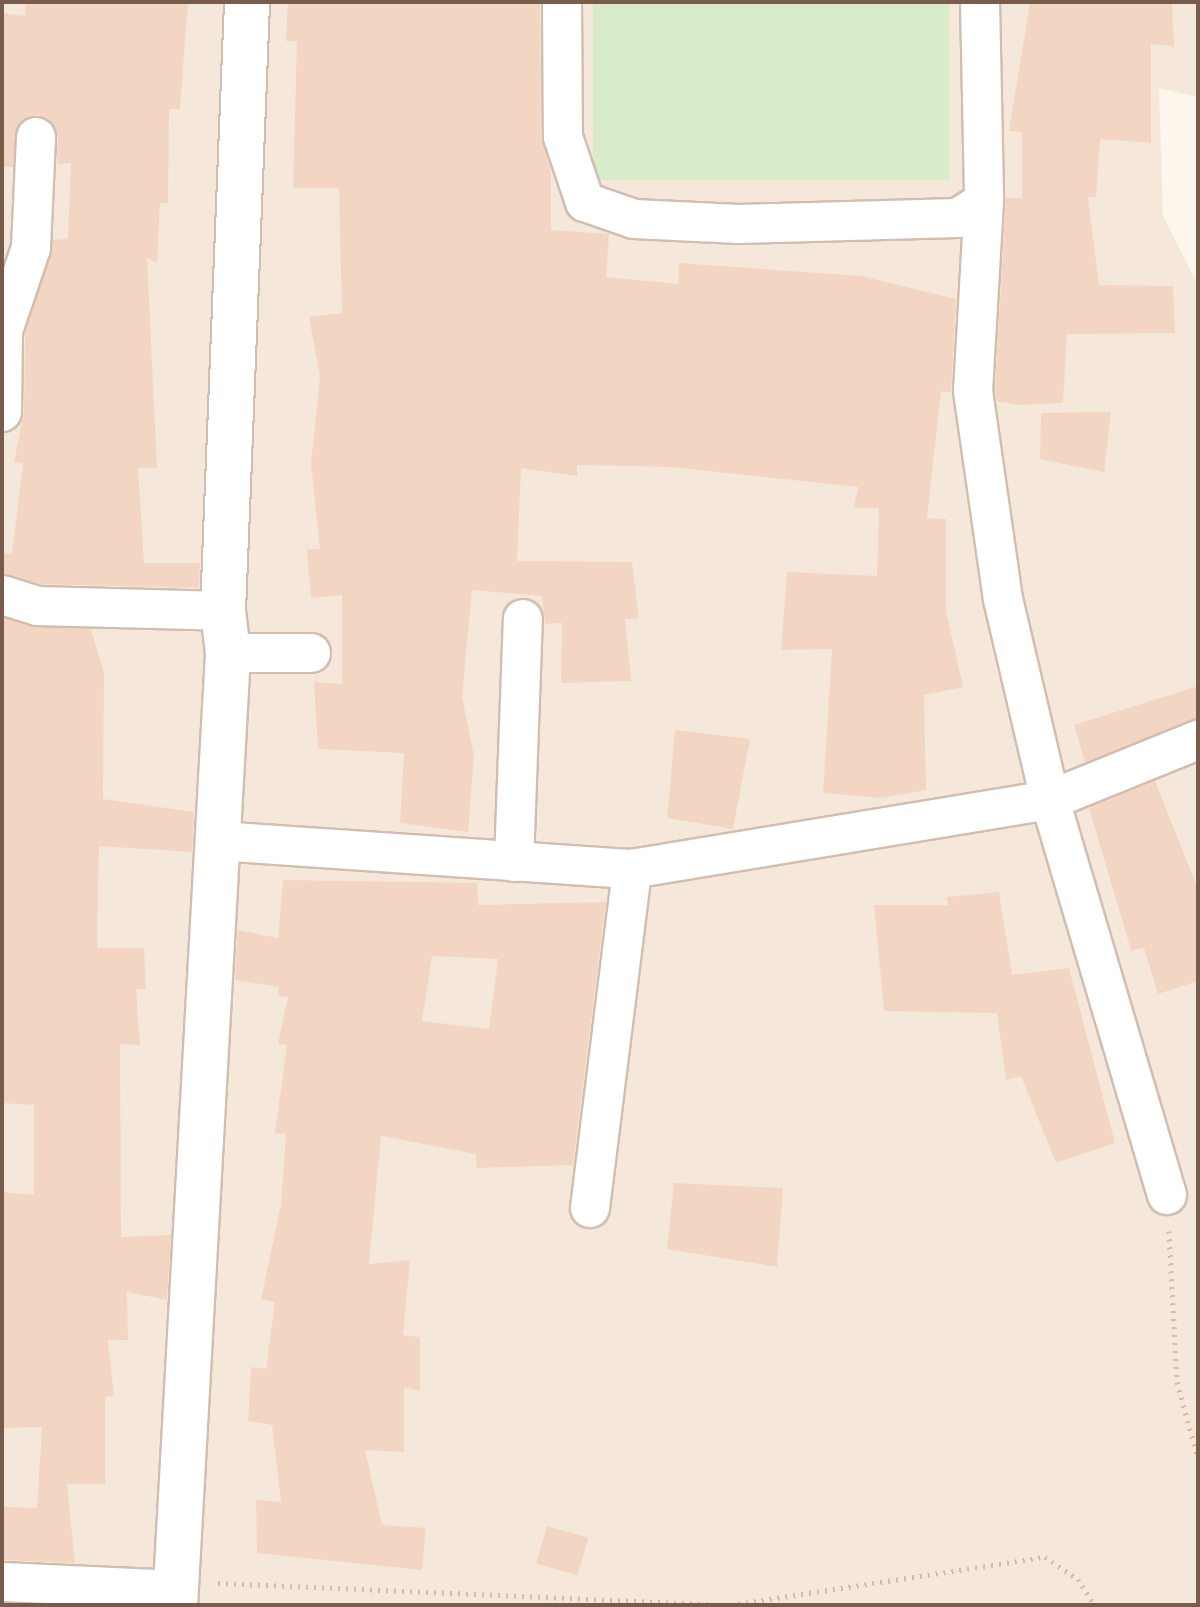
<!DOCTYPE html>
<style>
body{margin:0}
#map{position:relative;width:1200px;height:1607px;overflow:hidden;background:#fdf6ec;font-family:Montserrat,sans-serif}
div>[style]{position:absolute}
.residential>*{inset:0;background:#f5e8da}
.green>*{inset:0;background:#d8ecc9;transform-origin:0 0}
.building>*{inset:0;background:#f3d5c3;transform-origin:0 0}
.path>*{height:5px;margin-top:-2.5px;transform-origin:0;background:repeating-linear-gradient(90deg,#d9b8a5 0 2px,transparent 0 8px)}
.roads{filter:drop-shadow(2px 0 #d1beb0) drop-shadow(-2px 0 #d1beb0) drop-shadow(0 2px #d1beb0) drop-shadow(0 -2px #d1beb0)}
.minor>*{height:38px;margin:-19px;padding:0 19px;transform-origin:19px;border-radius:19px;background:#fff}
.tertiary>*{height:44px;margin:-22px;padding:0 22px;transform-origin:22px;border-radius:22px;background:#fff}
span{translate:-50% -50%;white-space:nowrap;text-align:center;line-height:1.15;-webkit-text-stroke:7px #fffaf3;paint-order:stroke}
.frame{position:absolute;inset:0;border:4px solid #7a5c4d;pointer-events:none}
</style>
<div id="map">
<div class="residential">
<div style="clip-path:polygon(2px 2px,1198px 2px,1198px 97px,1159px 88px,1163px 216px,1198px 285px,1198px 1605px,2px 1605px)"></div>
</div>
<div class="green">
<div style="left:593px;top:2px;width:356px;height:178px"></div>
</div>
<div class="building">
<div style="clip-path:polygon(26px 2px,188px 2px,180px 109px,169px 109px,168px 203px,160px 203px,157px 263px,147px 258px,157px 468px,138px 468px,144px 563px,200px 563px,199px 588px,41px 584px,2px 574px,2px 553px,12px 554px,23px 463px,14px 462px,24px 412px,25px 335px,53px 240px,68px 239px,71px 163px,57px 164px,58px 137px,48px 119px,36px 115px,18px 125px,13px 167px,2px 167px,2px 13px,25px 16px)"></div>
<div style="clip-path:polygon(288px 2px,540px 2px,541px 137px,551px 173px,551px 230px,609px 234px,606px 277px,678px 284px,679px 263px,861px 276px,956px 299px,951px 393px,941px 391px,927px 518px,946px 519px,946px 611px,963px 687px,924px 695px,926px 790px,881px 798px,823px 793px,832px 649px,781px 650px,787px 572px,877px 576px,879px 508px,854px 508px,858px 487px,671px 467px,577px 465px,577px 476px,521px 468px,517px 561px,632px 562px,639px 618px,625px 619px,631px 681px,561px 683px,562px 623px,545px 624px,542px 596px,472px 590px,462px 697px,474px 756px,468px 832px,400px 823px,404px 753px,318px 749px,314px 682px,342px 684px,342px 595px,311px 598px,307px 549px,320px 549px,311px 463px,320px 377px,309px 317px,342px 313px,339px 188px,293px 188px,297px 41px,286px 41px)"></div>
<div style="clip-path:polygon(1030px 2px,1172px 2px,1174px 46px,1151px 44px,1151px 143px,1100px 139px,1096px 197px,1088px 197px,1099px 285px,1173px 286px,1175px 333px,1067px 334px,1063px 403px,1019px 405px,997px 401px,995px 390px,1006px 198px,1022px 198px,1022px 132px,1009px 131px)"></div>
<div style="clip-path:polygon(1111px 412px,1104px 472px,1040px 459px,1041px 413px)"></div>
<div style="clip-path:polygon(2px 618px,91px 629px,104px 673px,103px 799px,194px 812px,192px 852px,99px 846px,97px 948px,144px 948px,146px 989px,136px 989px,140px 1045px,120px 1044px,121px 1237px,171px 1235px,167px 1300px,127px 1292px,128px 1340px,108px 1340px,114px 1396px,105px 1397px,105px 1484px,67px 1484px,75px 1563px,2px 1560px,2px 1507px,37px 1508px,42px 1427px,2px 1428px,2px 1192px,34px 1195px,34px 1105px,2px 1103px)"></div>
<div style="clip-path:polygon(1198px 686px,1198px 718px,1085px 762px,1074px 725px)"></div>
<div style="clip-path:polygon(675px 730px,750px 739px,733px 829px,667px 818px)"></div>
<div style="clip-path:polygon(1155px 781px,1198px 889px,1198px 981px,1158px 994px,1144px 948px,1131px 950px,1089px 808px)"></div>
<div style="clip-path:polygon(evenodd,283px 880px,477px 883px,478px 905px,606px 902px,573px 1165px,477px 1168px,476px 1154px,381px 1136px,369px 1264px,410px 1260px,403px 1335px,420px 1337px,420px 1391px,404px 1387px,404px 1452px,365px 1450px,382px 1525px,426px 1528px,422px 1570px,257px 1553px,256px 1500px,281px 1502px,272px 1425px,248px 1421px,251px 1367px,266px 1369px,275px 1302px,261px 1299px,281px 1205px,286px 1134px,275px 1133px,287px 1045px,278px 1044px,288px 997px,278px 996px,279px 987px,235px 980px,238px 930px,278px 938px,283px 880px,432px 956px,498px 959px,489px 1029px,422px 1021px,432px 956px)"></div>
<div style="clip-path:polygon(999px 892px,1012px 975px,1069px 968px,1115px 1143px,1056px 1163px,1021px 1076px,1006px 1080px,997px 1013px,884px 1011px,874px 905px,948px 905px,947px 897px)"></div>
<div style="clip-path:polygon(674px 1183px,783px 1188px,777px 1267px,667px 1249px)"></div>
<div style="left:547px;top:1526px;width:43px;height:39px;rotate:16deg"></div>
</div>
<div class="path">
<div style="left:1169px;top:1231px;width:151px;rotate:87deg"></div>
<div style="left:1177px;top:1382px;width:80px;rotate:74.7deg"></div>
<div style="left:218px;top:1583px;width:509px;rotate:2.47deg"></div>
<div style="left:730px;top:1605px;width:319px;rotate:-8.7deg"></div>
<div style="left:1045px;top:1557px;width:40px;rotate:34deg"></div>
<div style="left:1078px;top:1579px;width:31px;rotate:58deg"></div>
</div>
<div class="roads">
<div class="minor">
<div style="left:562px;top:2px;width:135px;rotate:89.6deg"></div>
<div style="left:563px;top:137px;width:69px;rotate:71.3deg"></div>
<div style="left:585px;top:202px;width:52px;rotate:19.1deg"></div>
<div style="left:634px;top:219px;width:105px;rotate:2.7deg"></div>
<div style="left:739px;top:224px;width:219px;rotate:-1.6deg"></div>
<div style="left:958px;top:218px;width:31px;rotate:-33deg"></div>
<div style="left:984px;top:201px;width:190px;rotate:93.3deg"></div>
<div style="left:973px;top:391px;width:210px;rotate:81.8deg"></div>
<div style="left:1003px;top:599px;width:206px;rotate:76.8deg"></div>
<div style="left:1050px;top:800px;width:412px;rotate:73.5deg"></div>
<div style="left:980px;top:2px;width:199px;rotate:88.8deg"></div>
<div style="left:2px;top:412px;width:81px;rotate:-89.3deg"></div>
<div style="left:3px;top:331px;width:88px;rotate:-71.4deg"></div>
<div style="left:31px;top:248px;width:111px;rotate:-87.4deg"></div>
<div style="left:2px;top:595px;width:37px;rotate:17deg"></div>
<div style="left:37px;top:606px;width:186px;rotate:1.5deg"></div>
<div style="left:228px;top:653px;width:83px"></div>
<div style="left:219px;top:841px;width:414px;rotate:3.9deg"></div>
<div style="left:632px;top:869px;width:424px;rotate:-9.4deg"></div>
<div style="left:1050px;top:800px;width:160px;rotate:-22.1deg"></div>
<div style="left:514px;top:862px;width:243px;rotate:-87.9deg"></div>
<div style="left:590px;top:1208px;width:342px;rotate:-82.9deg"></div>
<div style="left:2px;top:1582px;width:174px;rotate:2.6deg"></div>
</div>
<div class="tertiary">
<div style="left:175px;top:1605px;width:953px;rotate:-86.81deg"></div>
<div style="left:228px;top:653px;width:42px;rotate:-96.8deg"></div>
<div style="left:223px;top:611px;width:609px;rotate:-87.74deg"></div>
</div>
</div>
<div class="frame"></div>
</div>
